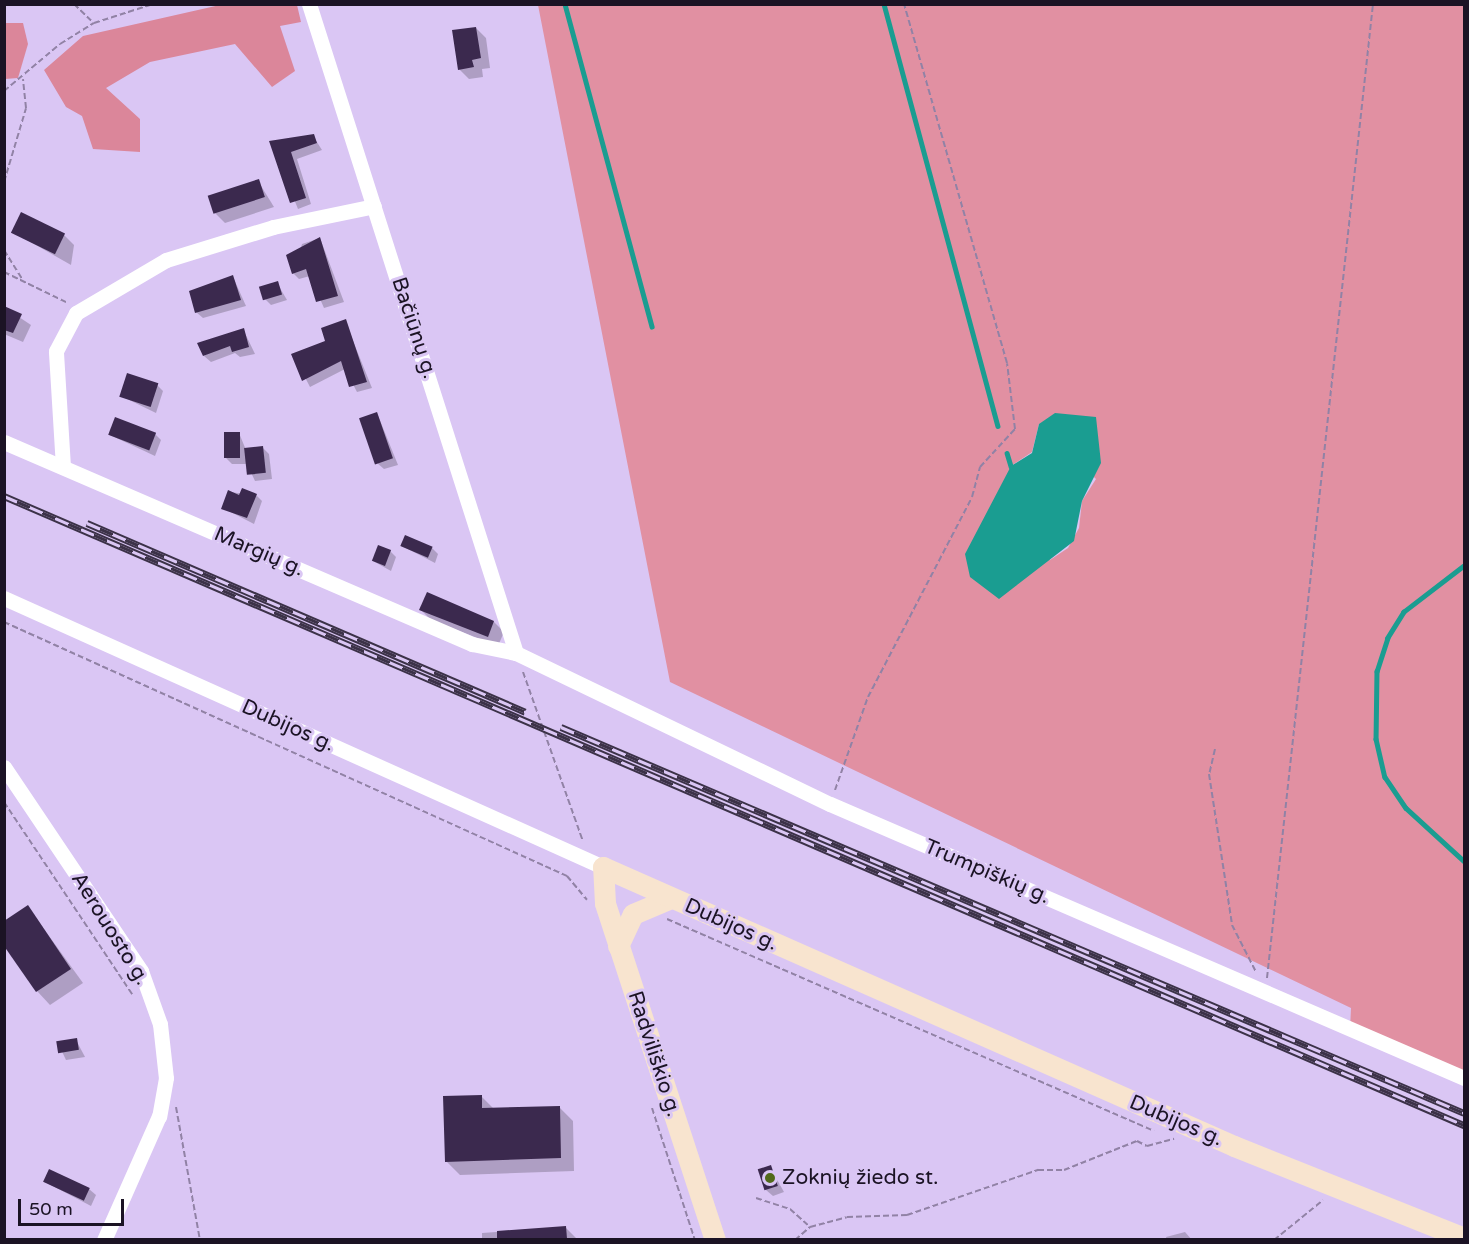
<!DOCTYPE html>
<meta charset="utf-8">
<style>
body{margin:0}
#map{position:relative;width:1469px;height:1244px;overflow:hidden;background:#dac6f4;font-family:"Varela Round",sans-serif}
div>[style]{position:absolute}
.green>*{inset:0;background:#e190a2}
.forest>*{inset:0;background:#db869a}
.water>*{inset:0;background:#1a9d91}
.shadow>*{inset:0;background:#0003}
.stream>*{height:4.5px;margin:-2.25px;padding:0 2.25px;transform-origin:2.25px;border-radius:2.25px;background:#1a9d91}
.building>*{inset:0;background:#3b294e;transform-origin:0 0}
.path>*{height:2px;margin-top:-1px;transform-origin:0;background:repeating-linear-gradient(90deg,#9182a5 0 6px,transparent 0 9px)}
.minor>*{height:15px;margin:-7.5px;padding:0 7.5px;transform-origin:7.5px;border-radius:7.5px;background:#fff}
.secondary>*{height:21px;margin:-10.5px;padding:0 10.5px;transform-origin:10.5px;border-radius:10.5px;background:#f8e4cf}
.rail>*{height:7px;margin-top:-3.5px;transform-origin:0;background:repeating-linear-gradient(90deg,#dac6f4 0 14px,#3c3248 0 28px);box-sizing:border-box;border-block:2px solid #3c3248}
.dots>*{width:16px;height:16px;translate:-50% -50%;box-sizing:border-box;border:3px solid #dac6f4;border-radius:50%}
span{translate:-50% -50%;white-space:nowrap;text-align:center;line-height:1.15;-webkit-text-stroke:6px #dac6f4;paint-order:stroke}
.street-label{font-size:21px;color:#1b1324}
.poi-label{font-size:21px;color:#1b1324}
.left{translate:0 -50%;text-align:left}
.frame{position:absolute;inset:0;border:6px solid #1b1324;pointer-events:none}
.scale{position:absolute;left:18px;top:1199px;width:106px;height:27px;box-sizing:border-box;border:3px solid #1b1324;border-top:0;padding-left:8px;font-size:18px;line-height:21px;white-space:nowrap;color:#1b1324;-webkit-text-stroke:4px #dac6f4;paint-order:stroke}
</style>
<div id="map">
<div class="green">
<div style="clip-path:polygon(evenodd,538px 5px,1464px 5px,1464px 1078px,1350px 1030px,1351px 1008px,670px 682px,538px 5px,1039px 424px,1096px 479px,1082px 501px,1079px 528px,1068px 548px,1050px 560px,1011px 466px,1032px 452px,1039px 424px)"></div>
</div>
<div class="forest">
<div style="clip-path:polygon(297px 5px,301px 22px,280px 26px,295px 71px,272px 87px,235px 44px,150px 62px,106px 88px,140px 119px,140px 152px,93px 149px,82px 116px,66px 107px,44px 70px,83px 36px,220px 5px)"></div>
<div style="clip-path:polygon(5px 23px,23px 23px,28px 44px,18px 78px,5px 79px)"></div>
</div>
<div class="water">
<div style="clip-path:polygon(1055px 413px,1096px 417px,1101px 463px,1082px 501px,1074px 541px,999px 599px,970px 577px,965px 554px,1011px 466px,1032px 453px,1039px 424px)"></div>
</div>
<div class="shadow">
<div style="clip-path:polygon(476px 28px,486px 38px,490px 68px,482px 69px,483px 77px,469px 79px,459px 69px)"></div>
<div style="clip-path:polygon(313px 136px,322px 150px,297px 159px,311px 204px,298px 209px,271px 142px)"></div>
<div style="clip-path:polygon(258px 181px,274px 207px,225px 223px,215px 213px)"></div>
<div style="clip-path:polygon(13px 232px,64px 235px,74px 245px,71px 265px)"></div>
<div style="clip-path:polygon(320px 238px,344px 302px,324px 308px,310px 276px,299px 279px,293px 273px,302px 244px)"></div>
<div style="clip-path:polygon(233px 277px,246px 306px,203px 318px,196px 312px)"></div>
<div style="clip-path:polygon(277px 283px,287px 300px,271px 305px,265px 299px)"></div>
<div style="clip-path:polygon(4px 307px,31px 325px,23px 342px,4px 334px)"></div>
<div style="clip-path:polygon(345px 321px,372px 388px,357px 392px,345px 369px,310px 387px,293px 354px,327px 341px)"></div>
<div style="clip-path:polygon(243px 329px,255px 354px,240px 357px,235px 353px,211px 362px,204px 356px)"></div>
<div style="clip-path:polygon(157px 385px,163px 391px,156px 413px,121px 396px)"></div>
<div style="clip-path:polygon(377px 413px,398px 465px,384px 469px,377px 463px)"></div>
<div style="clip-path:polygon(239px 433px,246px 450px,263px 448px,269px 454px,272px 479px,255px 481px,247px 464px,232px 464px,226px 458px)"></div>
<div style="clip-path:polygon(155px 434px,161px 440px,155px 456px,110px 435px)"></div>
<div style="clip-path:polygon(229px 492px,256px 495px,262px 501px,254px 524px,223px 508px)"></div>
<div style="clip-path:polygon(402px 546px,432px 548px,438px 554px,435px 563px)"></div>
<div style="clip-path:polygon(390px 551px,396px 557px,391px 571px,373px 561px)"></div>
<div style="clip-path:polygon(427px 594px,494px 622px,504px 632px,498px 646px,431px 620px,421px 610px)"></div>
<div style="clip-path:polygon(28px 907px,83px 983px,50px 1005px,37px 991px)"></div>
<div style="clip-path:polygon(76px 1040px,85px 1057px,66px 1060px,58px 1043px)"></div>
<div style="clip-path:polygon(481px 1096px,495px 1110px,559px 1107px,573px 1121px,574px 1171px,460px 1175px,446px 1161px)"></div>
<div style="clip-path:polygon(770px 1167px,784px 1192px,773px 1196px,766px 1190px)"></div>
<div style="clip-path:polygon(45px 1182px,89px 1189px,96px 1195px,91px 1206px)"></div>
<div style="clip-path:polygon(565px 1227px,578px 1240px,482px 1240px,482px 1233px)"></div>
<div style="clip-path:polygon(1185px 1232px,1192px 1240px,1167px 1240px,1166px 1237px)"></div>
</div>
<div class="stream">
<div style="left:565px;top:4px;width:334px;rotate:74.9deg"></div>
<div style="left:884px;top:4px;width:437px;rotate:74.9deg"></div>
<div style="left:1007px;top:453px;width:14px;rotate:73deg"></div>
<div style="left:1464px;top:566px;width:76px;rotate:142.5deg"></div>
<div style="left:1404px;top:612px;width:31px;rotate:122deg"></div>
<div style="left:1388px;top:638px;width:35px;rotate:108deg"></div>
<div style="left:1377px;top:671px;width:68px;rotate:90.8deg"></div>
<div style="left:1376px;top:739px;width:39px;rotate:77deg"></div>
<div style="left:1385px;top:777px;width:37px;rotate:56deg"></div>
<div style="left:1406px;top:808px;width:79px;rotate:42.4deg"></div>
</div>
<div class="building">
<div style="clip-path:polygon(476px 27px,481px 58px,472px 60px,474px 67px,458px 70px,452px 30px)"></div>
<div style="clip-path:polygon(314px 134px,317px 143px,291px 152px,306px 198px,290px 203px,269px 141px)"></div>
<div style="left:259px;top:179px;width:19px;height:54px;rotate:72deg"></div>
<div style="left:21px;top:212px;width:49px;height:23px;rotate:26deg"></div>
<div style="clip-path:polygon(320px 237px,338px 296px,316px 302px,306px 269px,292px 274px,286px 255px)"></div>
<div style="clip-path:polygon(233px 275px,241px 300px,195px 313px,189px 291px)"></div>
<div style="left:278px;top:281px;width:14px;height:20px;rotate:73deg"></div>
<div style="clip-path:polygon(4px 306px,22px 314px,13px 333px,4px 330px)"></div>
<div style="clip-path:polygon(346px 319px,367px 382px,349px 387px,341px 361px,302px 381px,291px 354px,325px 341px,321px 328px)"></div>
<div style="clip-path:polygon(244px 328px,249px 347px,232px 352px,230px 346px,203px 356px,197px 343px)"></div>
<div style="left:127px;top:373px;width:33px;height:25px;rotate:18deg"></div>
<div style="left:377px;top:412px;width:49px;height:19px;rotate:71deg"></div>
<div style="left:115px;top:417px;width:44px;height:19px;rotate:21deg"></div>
<div style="left:224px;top:432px;width:16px;height:26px"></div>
<div style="left:263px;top:446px;width:27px;height:19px;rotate:84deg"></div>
<div style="clip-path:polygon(242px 488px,257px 494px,247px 518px,221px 509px,228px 490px,239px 495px)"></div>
<div style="left:405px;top:535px;width:30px;height:12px;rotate:23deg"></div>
<div style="left:378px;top:545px;width:14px;height:17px;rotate:21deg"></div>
<div style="clip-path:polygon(427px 592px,494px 621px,488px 637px,419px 610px)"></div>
<div style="clip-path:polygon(28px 905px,71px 969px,36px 992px,4px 946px,4px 921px)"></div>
<div style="left:77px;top:1038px;width:12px;height:21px;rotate:81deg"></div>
<div style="clip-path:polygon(482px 1095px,482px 1108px,560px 1106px,561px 1158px,445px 1162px,443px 1096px)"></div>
<div style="left:771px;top:1165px;width:22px;height:14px;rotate:72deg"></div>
<div style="left:49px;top:1169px;width:45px;height:14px;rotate:25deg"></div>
<div style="clip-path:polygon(566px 1226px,567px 1239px,497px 1239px,497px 1231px)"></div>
</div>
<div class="path">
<div style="left:74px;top:4px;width:28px;rotate:44deg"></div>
<div style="left:4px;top:91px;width:73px;rotate:-40deg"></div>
<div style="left:60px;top:44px;width:40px;rotate:-32deg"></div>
<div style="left:94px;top:23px;width:62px;rotate:-17.9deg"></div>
<div style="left:4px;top:182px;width:77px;rotate:-73.4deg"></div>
<div style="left:26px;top:108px;width:29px;rotate:-96deg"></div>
<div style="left:4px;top:250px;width:34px;rotate:58deg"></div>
<div style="left:4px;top:272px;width:69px;rotate:25.8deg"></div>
<div style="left:4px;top:622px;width:618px;rotate:24.28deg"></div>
<div style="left:567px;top:876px;width:31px;rotate:50deg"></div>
<div style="left:523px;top:672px;width:179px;rotate:70.5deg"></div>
<div style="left:1215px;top:749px;width:26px;rotate:103deg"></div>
<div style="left:1209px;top:774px;width:153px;rotate:81.3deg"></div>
<div style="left:1232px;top:925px;width:53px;rotate:62.9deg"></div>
<div style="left:835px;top:790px;width:99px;rotate:-70.5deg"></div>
<div style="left:868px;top:697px;width:225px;rotate:-62.5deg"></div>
<div style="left:972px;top:497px;width:31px;rotate:-75deg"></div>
<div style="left:980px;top:467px;width:52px;rotate:-47.4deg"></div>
<div style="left:1015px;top:429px;width:66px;rotate:-96.9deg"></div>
<div style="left:1007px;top:363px;width:373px;rotate:-106deg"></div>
<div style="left:4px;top:802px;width:231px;rotate:56.3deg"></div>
<div style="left:667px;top:919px;width:531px;rotate:23.52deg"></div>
<div style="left:1267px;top:978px;width:980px;rotate:-83.79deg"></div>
<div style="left:176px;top:1107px;width:135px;rotate:79.8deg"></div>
<div style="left:652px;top:1108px;width:139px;rotate:72deg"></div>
<div style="left:756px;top:1198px;width:36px;rotate:18deg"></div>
<div style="left:790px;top:1209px;width:27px;rotate:42deg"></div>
<div style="left:795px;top:1240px;width:20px;rotate:-41deg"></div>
<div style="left:810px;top:1227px;width:38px;rotate:-15deg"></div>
<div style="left:847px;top:1217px;width:60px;rotate:-1.9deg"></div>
<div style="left:907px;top:1215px;width:139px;rotate:-19deg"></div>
<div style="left:1038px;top:1170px;width:26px"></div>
<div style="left:1064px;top:1170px;width:79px;rotate:-21.7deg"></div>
<div style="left:1137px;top:1141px;width:11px;rotate:27deg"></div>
<div style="left:1147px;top:1146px;width:28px;rotate:-15deg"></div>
<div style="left:1274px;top:1240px;width:63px;rotate:-39.2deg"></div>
</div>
<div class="minor">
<div style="left:309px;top:4px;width:681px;rotate:72.31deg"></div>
<div style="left:4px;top:442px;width:510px;rotate:23.35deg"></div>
<div style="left:472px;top:644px;width:45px;rotate:11.6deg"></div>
<div style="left:516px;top:653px;width:348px;rotate:25.7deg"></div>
<div style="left:830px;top:804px;width:691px;rotate:23.37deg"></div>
<div style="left:63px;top:467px;width:116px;rotate:-93.5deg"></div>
<div style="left:56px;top:351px;width:43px;rotate:-62.2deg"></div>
<div style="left:76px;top:313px;width:104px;rotate:-30.5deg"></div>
<div style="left:166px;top:260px;width:112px;rotate:-17.1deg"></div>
<div style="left:273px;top:227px;width:103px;rotate:-11.7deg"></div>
<div style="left:4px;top:598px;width:657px;rotate:24.18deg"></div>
<div style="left:4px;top:767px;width:246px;rotate:56.1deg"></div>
<div style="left:141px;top:971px;width:56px;rotate:70.3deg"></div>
<div style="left:160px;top:1024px;width:54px;rotate:83.7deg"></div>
<div style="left:166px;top:1078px;width:39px;rotate:100deg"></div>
<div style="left:159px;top:1116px;width:136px;rotate:113.9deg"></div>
</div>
<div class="secondary">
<div style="left:618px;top:946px;width:35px;rotate:-65deg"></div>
<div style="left:633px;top:914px;width:41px;rotate:-22.8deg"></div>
<div style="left:715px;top:1240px;width:354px;rotate:-108.1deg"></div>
<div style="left:605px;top:903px;width:36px;rotate:-93deg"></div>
<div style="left:603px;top:867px;width:690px;rotate:23.85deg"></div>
<div style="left:1234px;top:1146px;width:248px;rotate:21.8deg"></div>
</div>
<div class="rail">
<div style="left:4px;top:496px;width:1590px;rotate:23.31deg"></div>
<div style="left:87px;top:523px;width:477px;rotate:23.3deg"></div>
<div style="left:561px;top:727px;width:982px;rotate:23.14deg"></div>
</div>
<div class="dots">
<div style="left:770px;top:1178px;background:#51691a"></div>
</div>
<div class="street-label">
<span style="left:414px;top:328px;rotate:72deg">Bačiūnų g.</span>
<span style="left:259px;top:552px;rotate:23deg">Margių g.</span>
<span style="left:288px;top:726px;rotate:24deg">Dubijos g.</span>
<span style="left:987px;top:872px;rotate:23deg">Trumpiškių g.</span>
<span style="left:731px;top:925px;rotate:24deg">Dubijos g.</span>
<span style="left:110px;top:929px;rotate:58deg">Aerouosto g.</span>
<span style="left:654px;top:1054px;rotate:72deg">Radviliškio g.</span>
<span style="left:1176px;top:1121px;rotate:23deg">Dubijos g.</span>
</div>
<div class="poi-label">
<span class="left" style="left:782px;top:1178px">Zoknių žiedo st.</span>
</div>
<div class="frame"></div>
<div class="scale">50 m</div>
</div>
